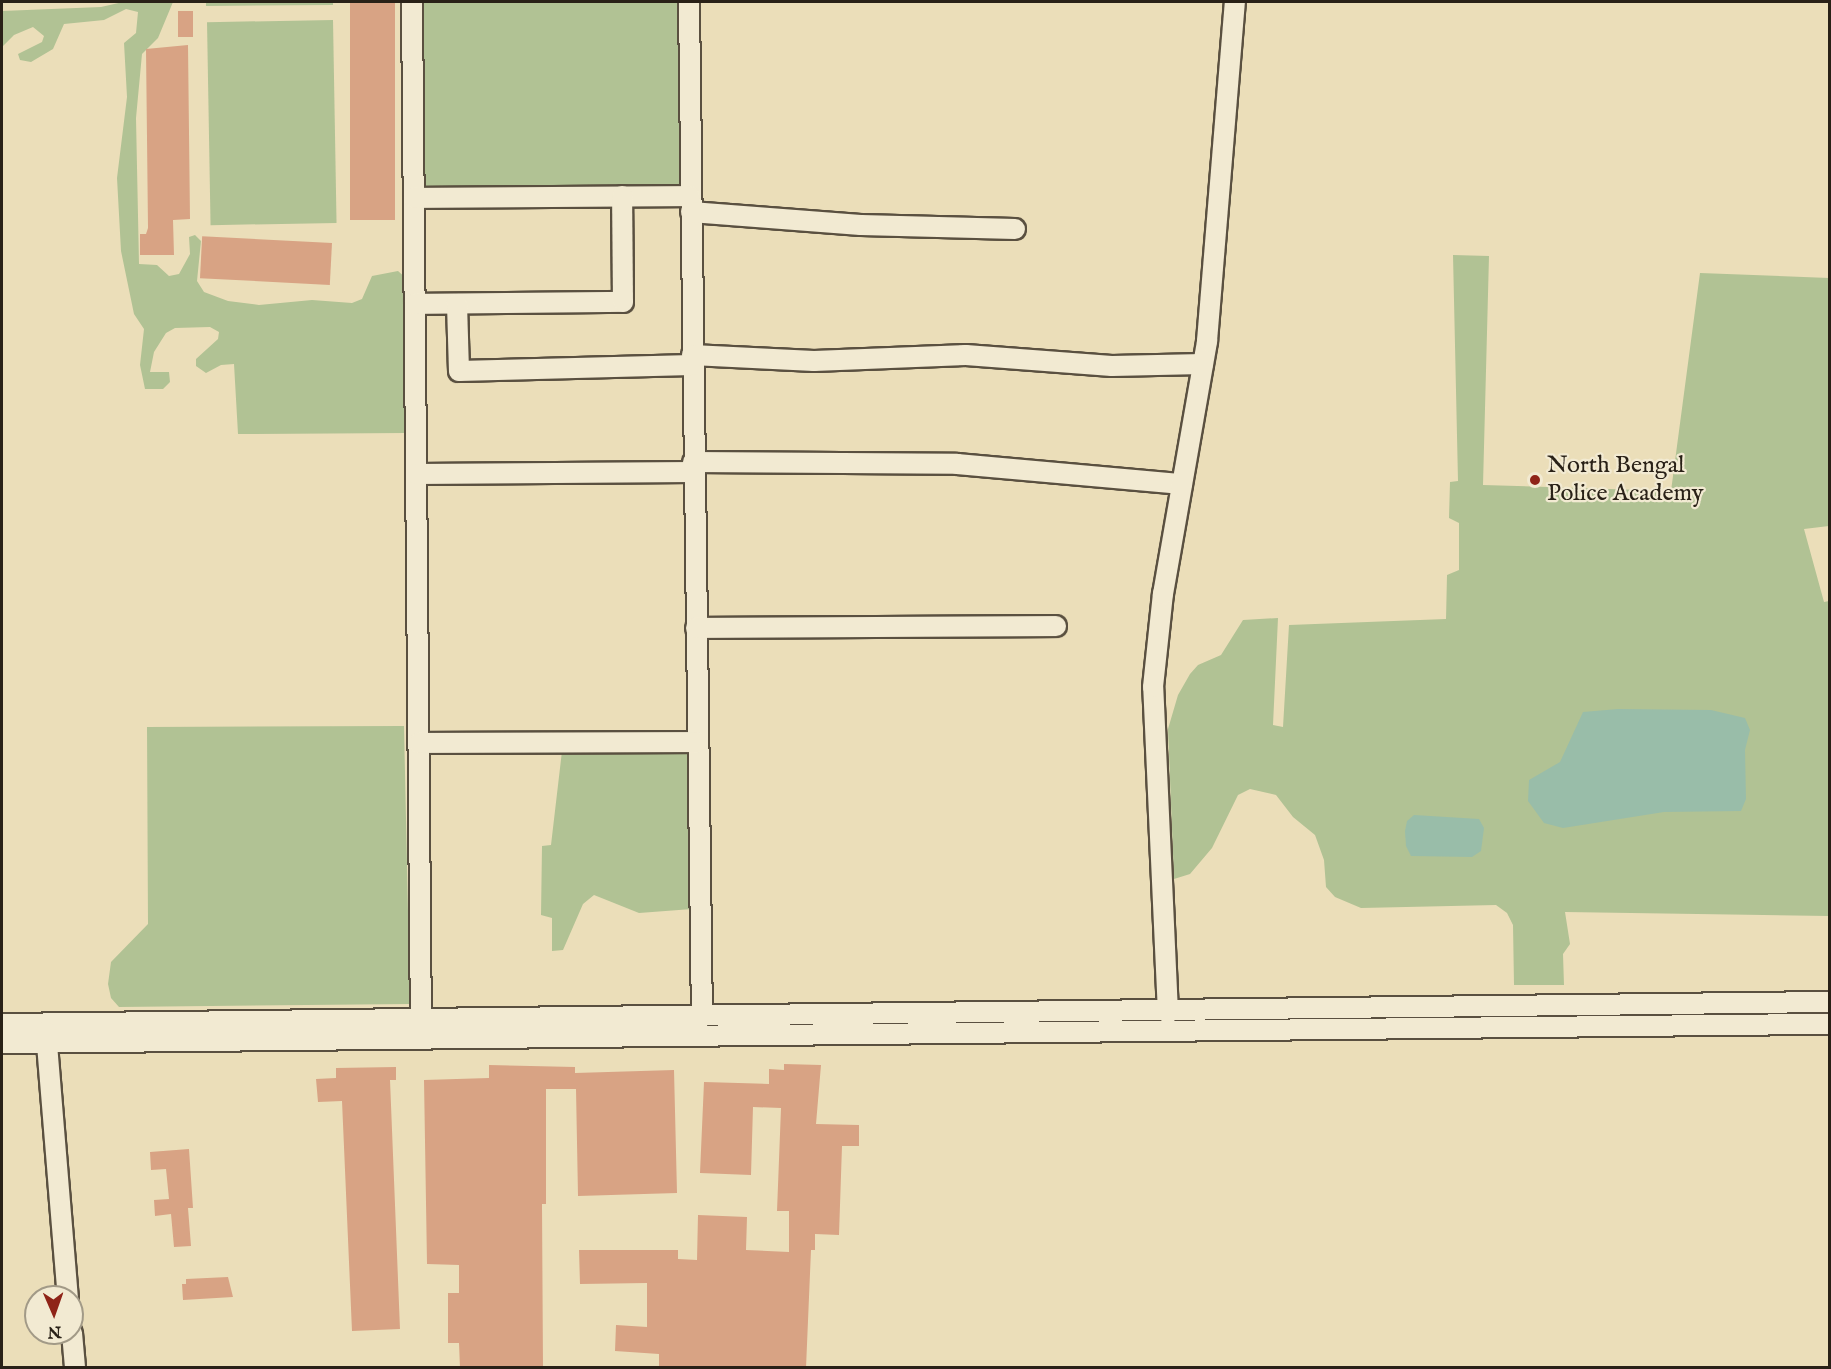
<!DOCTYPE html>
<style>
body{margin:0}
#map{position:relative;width:1831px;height:1369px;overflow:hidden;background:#ebdeb9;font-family:"IM FELL English",serif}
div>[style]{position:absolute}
.green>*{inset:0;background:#b1c294;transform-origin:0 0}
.water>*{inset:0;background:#99bda9}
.building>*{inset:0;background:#d8a384;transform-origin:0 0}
.roads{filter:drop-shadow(2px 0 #5a5040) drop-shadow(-2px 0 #5a5040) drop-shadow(0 2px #5a5040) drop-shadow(0 -2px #5a5040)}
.minor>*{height:20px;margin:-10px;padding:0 10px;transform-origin:10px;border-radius:10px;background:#f2ead2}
.dots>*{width:16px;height:16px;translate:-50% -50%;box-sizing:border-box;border:3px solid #f2ead2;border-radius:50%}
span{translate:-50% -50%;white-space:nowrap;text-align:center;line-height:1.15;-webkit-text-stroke:4.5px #f2ead2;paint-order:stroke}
.poi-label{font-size:24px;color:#292117}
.left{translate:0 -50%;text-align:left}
.frame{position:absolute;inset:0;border:3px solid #292117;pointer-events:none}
.north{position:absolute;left:24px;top:1285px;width:60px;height:60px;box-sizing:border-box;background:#f2ead2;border:2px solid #a29a87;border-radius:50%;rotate:178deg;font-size:16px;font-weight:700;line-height:24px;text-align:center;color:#292117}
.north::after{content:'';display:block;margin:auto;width:21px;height:27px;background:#8f2418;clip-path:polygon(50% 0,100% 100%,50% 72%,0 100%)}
</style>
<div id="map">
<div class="green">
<div style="clip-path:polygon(123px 2px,173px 2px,158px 38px,142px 54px,136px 118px,139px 264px,157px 265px,169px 276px,179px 274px,190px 254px,189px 237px,195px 235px,201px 241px,197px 281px,204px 292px,228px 301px,259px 305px,312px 300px,352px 303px,362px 299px,372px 276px,398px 271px,407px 279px,406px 433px,238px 434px,234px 364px,221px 365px,206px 373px,196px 366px,196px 359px,218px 339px,219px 332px,210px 327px,175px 328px,166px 333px,154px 352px,150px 372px,169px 372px,170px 382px,163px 389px,145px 389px,140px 365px,144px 329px,134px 314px,121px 251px,117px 178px,127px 97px,124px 43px,136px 33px,138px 12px,126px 9px,104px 20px,64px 24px,53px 49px,31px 62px,20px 60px,18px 54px,42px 42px,44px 36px,33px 27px,14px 35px,2px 47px,2px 11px,101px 7px)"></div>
<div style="clip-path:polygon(206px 2px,333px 2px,333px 5px,206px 6px)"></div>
<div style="left:420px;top:2px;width:263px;height:192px"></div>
<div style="left:333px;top:20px;width:203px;height:126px;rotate:89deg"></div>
<div style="clip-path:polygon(1453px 255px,1489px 256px,1483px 485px,1671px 491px,1700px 273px,1829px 278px,1829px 526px,1804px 529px,1824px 602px,1829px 601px,1829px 916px,1565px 912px,1570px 944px,1563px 954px,1564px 985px,1514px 985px,1513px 925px,1507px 913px,1496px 905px,1361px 908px,1335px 897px,1326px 887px,1324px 860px,1315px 835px,1293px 817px,1276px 795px,1250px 789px,1238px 795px,1212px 848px,1190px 874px,1174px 879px,1168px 729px,1178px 695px,1190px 674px,1198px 665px,1221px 655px,1243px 620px,1278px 618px,1273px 725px,1283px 727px,1289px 625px,1446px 619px,1447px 575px,1459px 570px,1459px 523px,1449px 518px,1450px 482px,1458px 481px)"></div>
<div style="clip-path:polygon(404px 726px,410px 1004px,119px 1007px,111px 998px,108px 984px,111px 962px,148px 924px,147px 727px)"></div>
<div style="clip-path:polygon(562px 751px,689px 751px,692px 909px,639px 913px,594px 895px,583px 904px,563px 950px,552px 951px,552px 918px,541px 915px,542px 846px,551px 845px)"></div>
</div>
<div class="water">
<div style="clip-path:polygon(1618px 709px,1711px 710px,1745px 718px,1750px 730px,1745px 750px,1746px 799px,1741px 811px,1664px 812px,1563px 828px,1544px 823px,1528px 801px,1529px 780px,1560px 762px,1583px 712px)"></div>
<div style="clip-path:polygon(1414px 815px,1479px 819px,1484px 828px,1481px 851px,1472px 857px,1411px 856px,1406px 846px,1405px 831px,1407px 821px)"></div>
</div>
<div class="building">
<div style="left:350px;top:2px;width:45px;height:218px"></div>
<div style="left:178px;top:11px;width:15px;height:26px"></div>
<div style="clip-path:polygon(188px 45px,190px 219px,173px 220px,174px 255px,140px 255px,140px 234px,146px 234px,148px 228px,146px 49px)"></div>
<div style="left:332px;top:243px;width:42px;height:130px;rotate:93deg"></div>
<div style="clip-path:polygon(784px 1064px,821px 1065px,816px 1124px,859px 1125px,859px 1146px,842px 1146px,839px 1235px,815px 1234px,815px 1250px,811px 1250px,806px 1368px,659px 1368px,659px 1354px,615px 1351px,616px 1325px,647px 1327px,647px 1283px,580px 1284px,579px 1250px,678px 1250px,678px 1259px,697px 1260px,698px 1215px,747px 1217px,746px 1250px,789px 1252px,789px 1211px,777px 1211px,781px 1108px,753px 1107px,751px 1175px,700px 1173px,704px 1082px,769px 1084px,769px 1069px,784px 1070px)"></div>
<div style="clip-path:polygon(489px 1065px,575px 1067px,575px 1073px,674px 1070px,677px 1193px,578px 1196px,576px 1089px,546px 1089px,546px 1204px,542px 1204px,543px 1368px,460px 1368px,459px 1343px,448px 1343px,448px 1293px,459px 1293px,459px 1265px,427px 1264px,424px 1080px,489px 1078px)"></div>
<div style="clip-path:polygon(396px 1067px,396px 1080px,390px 1080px,400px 1329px,352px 1331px,342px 1101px,318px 1102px,316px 1079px,336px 1078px,336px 1068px)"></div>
<div style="clip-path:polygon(189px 1149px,193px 1208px,188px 1208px,191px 1246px,174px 1247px,171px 1214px,155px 1216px,154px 1200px,169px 1199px,166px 1169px,151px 1170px,150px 1152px)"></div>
<div style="clip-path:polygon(228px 1277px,233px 1297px,183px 1300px,182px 1284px,186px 1284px,186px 1279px)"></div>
</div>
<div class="roads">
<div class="minor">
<div style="left:412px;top:2px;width:1029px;rotate:89.5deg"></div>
<div style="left:689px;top:2px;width:1015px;rotate:89.27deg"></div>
<div style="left:414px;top:198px;width:276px;rotate:-0.4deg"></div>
<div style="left:691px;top:212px;width:170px;rotate:4.4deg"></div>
<div style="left:861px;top:225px;width:154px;rotate:1.5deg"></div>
<div style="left:415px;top:304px;width:208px;rotate:-0.6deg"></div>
<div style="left:623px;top:302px;width:106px;rotate:-90.5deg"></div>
<div style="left:457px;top:304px;width:67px;rotate:88.3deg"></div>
<div style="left:459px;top:371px;width:233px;rotate:-1.5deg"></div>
<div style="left:692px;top:355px;width:122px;rotate:2.8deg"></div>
<div style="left:814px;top:361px;width:152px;rotate:-2.3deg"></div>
<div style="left:966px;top:355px;width:146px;rotate:4.3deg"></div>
<div style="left:1112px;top:366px;width:91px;rotate:-1.3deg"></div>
<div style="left:693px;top:462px;width:264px;rotate:0.4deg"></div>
<div style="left:957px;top:464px;width:226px;rotate:5.1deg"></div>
<div style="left:416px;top:474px;width:277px;rotate:-0.4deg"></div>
<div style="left:696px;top:628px;width:360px;rotate:-0.3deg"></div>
<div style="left:419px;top:743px;width:278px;rotate:-0.2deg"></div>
<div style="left:1168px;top:1013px;width:326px;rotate:-92.6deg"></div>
<div style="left:1153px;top:687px;width:94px;rotate:-83.9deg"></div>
<div style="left:1163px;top:594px;width:257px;rotate:-80.1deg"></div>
<div style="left:1207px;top:341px;width:340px;rotate:-85.3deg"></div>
<div style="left:2px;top:1024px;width:1828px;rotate:-0.69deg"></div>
<div style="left:46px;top:1032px;width:266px;rotate:85.3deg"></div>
<div style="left:2px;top:1043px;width:1828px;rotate:-0.6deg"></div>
<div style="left:72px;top:1333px;width:35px;rotate:85deg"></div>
</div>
</div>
<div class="dots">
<div style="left:1535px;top:480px;background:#8f2418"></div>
</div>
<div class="poi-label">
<span class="left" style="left:1547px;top:480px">North Bengal<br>Police Academy</span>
</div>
<div class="frame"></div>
<div class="north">N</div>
</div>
